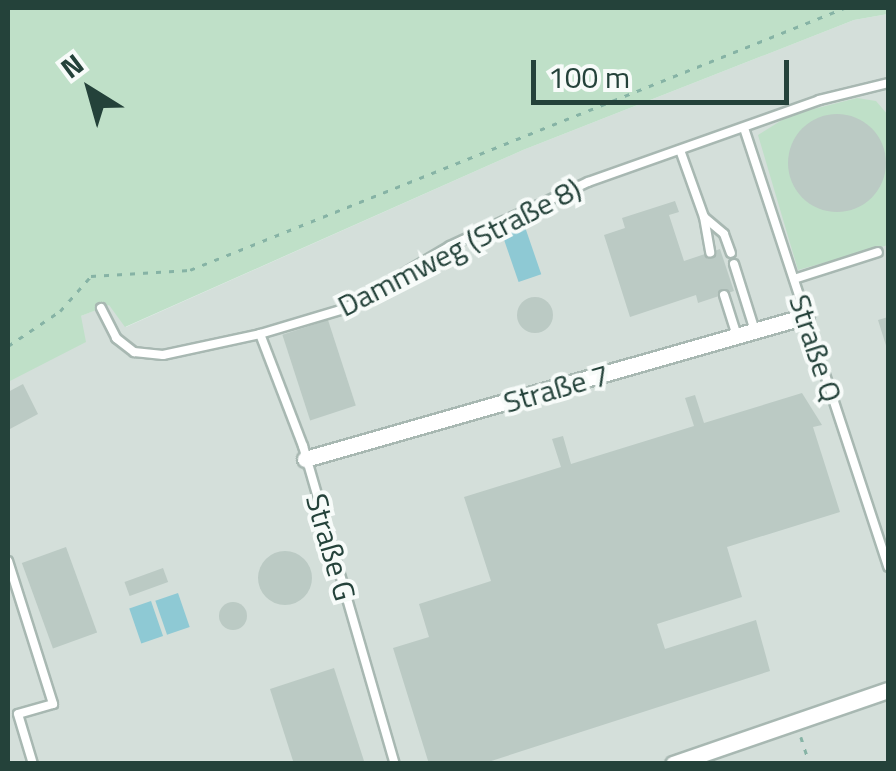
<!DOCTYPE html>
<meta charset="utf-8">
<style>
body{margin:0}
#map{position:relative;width:896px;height:771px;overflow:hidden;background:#e6efeb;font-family:"Titillium Web",sans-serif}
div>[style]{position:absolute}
.built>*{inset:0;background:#d4dfda}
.green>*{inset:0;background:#bfe0c8}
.water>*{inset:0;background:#8ec9d4;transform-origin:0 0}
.building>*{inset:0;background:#bbcac4;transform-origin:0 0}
.round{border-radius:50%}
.path>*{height:2.5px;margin-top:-1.25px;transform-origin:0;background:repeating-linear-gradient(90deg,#86b3a5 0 5px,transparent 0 13px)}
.roads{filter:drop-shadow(2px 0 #a8b8b2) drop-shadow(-2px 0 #a8b8b2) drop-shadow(0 2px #a8b8b2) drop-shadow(0 -2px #a8b8b2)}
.service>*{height:8px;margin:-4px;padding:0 4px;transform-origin:4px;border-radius:4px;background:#fff}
.minor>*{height:15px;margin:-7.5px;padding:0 7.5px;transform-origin:7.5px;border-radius:7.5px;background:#fff}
span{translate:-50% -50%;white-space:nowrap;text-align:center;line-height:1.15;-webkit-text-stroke:8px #f7fbf9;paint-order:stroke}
.street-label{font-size:30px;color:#24423a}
.frame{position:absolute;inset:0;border:10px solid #24423a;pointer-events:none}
.north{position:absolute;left:40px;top:40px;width:100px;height:100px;-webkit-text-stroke:8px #f7fbf9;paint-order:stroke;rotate:323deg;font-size:28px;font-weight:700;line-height:40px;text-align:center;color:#24423a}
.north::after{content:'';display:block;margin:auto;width:35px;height:45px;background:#24423a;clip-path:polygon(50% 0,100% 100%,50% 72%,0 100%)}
.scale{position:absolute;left:531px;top:60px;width:258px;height:45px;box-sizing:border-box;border:5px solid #24423a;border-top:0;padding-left:12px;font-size:30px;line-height:35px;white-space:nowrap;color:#24423a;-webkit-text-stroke:8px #f7fbf9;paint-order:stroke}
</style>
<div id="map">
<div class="built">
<div style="clip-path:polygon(888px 14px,888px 763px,8px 764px,8px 382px,81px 316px,110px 304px,126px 327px,523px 150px,854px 20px)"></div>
</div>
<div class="green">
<div style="clip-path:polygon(8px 8px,888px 8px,888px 14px,854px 20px,523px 150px,125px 327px,109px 305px,81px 316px,86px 342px,8px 382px)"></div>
<div style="clip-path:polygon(857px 98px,876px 101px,888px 115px,888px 245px,798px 270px,758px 135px,790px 115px)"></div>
</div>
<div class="water">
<div style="left:525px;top:227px;width:50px;height:24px;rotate:71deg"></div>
<div style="left:178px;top:593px;width:36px;height:24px;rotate:71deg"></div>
<div style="left:151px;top:601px;width:37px;height:23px;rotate:71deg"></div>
</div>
<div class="building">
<div class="round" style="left:788px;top:114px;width:98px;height:98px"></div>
<div style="clip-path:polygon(675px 201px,679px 212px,669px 215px,684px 261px,720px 249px,734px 291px,698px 303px,696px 295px,630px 317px,604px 235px,625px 228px,622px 218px)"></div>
<div class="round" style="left:517px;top:297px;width:36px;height:36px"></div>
<div style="clip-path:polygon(888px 317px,888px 352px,878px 320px)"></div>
<div style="left:328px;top:320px;width:90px;height:48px;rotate:72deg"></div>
<div style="clip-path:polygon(23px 384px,38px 414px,8px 430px,8px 392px)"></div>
<div style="clip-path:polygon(802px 393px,822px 425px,813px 427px,840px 512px,727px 547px,742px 597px,657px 624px,665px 649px,756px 620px,770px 671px,482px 764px,429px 764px,393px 648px,429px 637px,419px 604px,491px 581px,464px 497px,561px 467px,552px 439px,563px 436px,571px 464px,694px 426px,685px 398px,695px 395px,704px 423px)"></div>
<div style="left:66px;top:547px;width:91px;height:47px;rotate:70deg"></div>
<div class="round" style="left:258px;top:551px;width:54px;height:54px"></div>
<div style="left:163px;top:568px;width:15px;height:41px;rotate:70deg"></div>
<div class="round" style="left:219px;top:602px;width:28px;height:28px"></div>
<div style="clip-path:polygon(334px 668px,365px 764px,294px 764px,270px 689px)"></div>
</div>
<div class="path">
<div style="left:8px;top:346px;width:63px;rotate:-33.9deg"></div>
<div style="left:60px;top:311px;width:47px;rotate:-48.5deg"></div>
<div style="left:91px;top:276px;width:99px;rotate:-3.5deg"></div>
<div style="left:190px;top:270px;width:705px;rotate:-21.83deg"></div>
<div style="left:801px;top:737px;width:28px;rotate:72deg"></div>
</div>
<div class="roads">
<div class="service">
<div style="left:744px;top:128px;width:462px;rotate:71.8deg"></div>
<div style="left:680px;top:150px;width:71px;rotate:70.3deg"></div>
<div style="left:704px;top:217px;width:26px;rotate:40deg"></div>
<div style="left:724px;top:234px;width:20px;rotate:70deg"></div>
<div style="left:704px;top:217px;width:36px;rotate:80deg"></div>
<div style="left:734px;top:264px;width:70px;rotate:72.6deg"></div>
<div style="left:794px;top:279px;width:88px;rotate:-17.8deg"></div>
<div style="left:724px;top:295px;width:43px;rotate:72.4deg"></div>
<div style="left:101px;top:308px;width:34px;rotate:63deg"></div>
<div style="left:116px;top:338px;width:23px;rotate:38deg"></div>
<div style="left:134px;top:352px;width:29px;rotate:6deg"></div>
<div style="left:163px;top:355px;width:99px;rotate:-12.2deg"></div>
<div style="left:260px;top:334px;width:88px;rotate:-16.6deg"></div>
<div style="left:344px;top:309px;width:123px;rotate:-30.7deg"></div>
<div style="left:450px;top:246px;width:152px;rotate:-24.9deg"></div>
<div style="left:588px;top:182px;width:245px;rotate:-19.5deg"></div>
<div style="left:819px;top:100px;width:71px;rotate:-13.8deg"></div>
<div style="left:260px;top:334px;width:120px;rotate:69deg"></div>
<div style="left:303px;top:446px;width:331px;rotate:73.9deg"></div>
<div style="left:8px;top:561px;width:150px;rotate:72.5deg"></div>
<div style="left:53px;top:704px;width:36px;rotate:164deg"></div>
<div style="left:18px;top:714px;width:52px;rotate:73.3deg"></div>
</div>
<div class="minor">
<div style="left:305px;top:459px;width:521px;rotate:-15.93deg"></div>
<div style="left:673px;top:764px;width:227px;rotate:-19deg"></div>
</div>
</div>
<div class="street-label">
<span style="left:459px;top:247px;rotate:-27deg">Dammweg (Straße 8)</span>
<span style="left:816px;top:348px;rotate:72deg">Straße Q</span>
<span style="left:556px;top:388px;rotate:-16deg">Straße 7</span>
<span style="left:331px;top:547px;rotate:74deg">Straße G</span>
</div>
<div class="frame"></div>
<div class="north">N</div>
<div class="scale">100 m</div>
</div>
